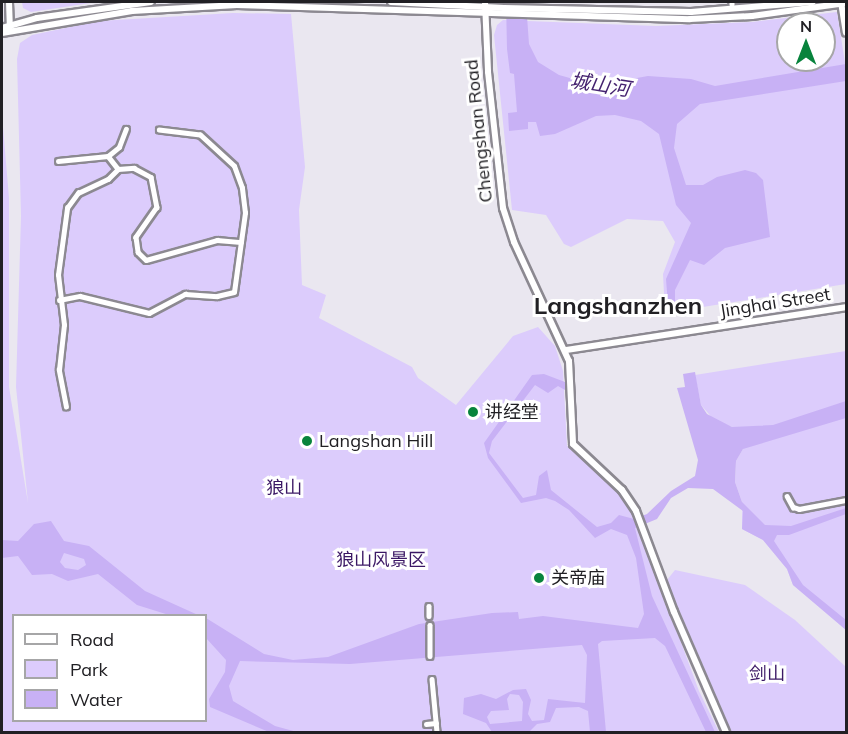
<!DOCTYPE html>
<meta charset="utf-8">
<style>
body{margin:0}
#map{position:relative;width:848px;height:734px;overflow:hidden;background:#eae7f0;font-family:Mulish,"Noto Sans SC",sans-serif}
div>[style]{position:absolute}
.green>*{inset:0;background:#dcccfc}
.water>*{inset:0;background:#c8b1f5}
.roads{filter:drop-shadow(2px 0 #8c8991) drop-shadow(-2px 0 #8c8991) drop-shadow(0 2px #8c8991) drop-shadow(0 -2px #8c8991)}
.street>*{height:4.5px;margin:-2.25px;padding:0 2.25px;transform-origin:2.25px;border-radius:2.25px;background:#fff}
.secondary>*{height:6px;margin:-3px;padding:0 3px;transform-origin:3px;border-radius:3px;background:#fff}
.dots>*{width:16px;height:16px;translate:-50% -50%;box-sizing:border-box;border:3px solid #fff;border-radius:50%}
span{translate:-50% -50%;white-space:nowrap;text-align:center;line-height:1.15;-webkit-text-stroke:6px #fff;paint-order:stroke}
.street-label{font-size:18px;color:#212024}
.poi-label{font-size:18px;color:#212024}
.left{translate:0 -50%;text-align:left}
.park-label{font-size:18px;color:#3b1865}
.water-label{font-size:20px;color:#452370;font-style:italic}
.district-label{font-size:24px;color:#212024;font-weight:700}
.frame{position:absolute;inset:0;border:3px solid #212024;pointer-events:none}
.legend{position:absolute;left:12px;top:614px;width:195px;height:108px;box-sizing:border-box;background:#fff;border:2px solid #a6a6a7;margin:0;padding:8px 10px;list-style:none;font-size:18px;color:#212024}
.legend li{display:flex;align-items:center;gap:12px;height:30px}
.legend b{width:30px;border:2px solid #a6a6a7}
.north{position:absolute;left:776px;top:12px;width:60px;height:60px;box-sizing:border-box;background:#fff;border:2px solid #a6a6a7;border-radius:50%;rotate:0deg;font-size:16px;font-weight:700;line-height:24px;text-align:center;color:#212024}
.north::after{content:'';display:block;margin:auto;width:21px;height:27px;background:#08833c;clip-path:polygon(50% 0,100% 100%,50% 72%,0 100%)}
</style>
<div id="map">
<div class="green">
<div style="clip-path:polygon(22px 2px,97px 2px,31px 12px,23px 8px)"></div>
<div style="clip-path:polygon(evenodd,837px 12px,846px 69px,846px 284px,665px 313px,663px 274px,675px 242px,663px 221px,627px 219px,571px 247px,564px 244px,546px 215px,512px 210px,494px 35px,497px 25px,503px 20px,656px 26px,752px 22px,837px 12px,788px 24px,824px 24px,824px 60px,788px 60px,788px 24px)"></div>
<div style="clip-path:polygon(evenodd,233px 13px,291px 14px,305px 167px,299px 210px,302px 285px,326px 295px,319px 318px,412px 367px,418px 378px,456px 405px,513px 336px,538px 327px,555px 346px,563px 371px,567px 446px,590px 463px,631px 507px,699px 691px,719px 732px,2px 732px,2px 115px,9px 198px,9px 387px,28px 503px,16px 387px,21px 216px,17px 59px,20px 43px,32px 35px,99px 21px,233px 13px,14px 616px,206px 616px,206px 720px,14px 720px,14px 616px)"></div>
<div style="clip-path:polygon(846px 351px,846px 630px,793px 585px,787px 569px,763px 540px,742px 529px,742px 502px,735px 482px,736px 461px,743px 449px,732px 427px,714px 420px,701px 405px,695px 375px)"></div>
<div style="clip-path:polygon(675px 570px,745px 585px,795px 620px,846px 667px,846px 732px,731px 732px,676px 608px,667px 580px)"></div>
</div>
<div class="water">
<div style="clip-path:polygon(506px 2px,526px 2px,529px 44px,538px 62px,559px 75px,584px 82px,609px 83px,648px 76px,691px 79px,715px 86px,846px 64px,846px 81px,700px 104px,677px 124px,674px 148px,686px 185px,703px 185px,717px 177px,745px 170px,756px 173px,763px 180px,770px 237px,725px 248px,704px 265px,690px 260px,675px 290px,675px 304px,668px 305px,666px 279px,691px 223px,676px 205px,659px 134px,641px 121px,615px 115px,596px 116px,555px 134px,540px 136px,536px 122px,528px 122px,528px 129px,509px 131px,508px 113px,517px 112px,514px 74px,510px 73px,507px 49px)"></div>
<div style="clip-path:polygon(evenodd,695px 372px,701px 405px,707px 414px,732px 427px,773px 425px,846px 401px,846px 418px,743px 449px,736px 461px,735px 482px,742px 502px,765px 525px,791px 526px,846px 508px,846px 514px,789px 535px,777px 535px,774px 541px,803px 585px,846px 620px,846px 630px,793px 585px,787px 569px,763px 540px,742px 529px,743px 511px,713px 489px,688px 488px,671px 498px,657px 519px,635px 528px,652px 596px,715px 732px,706px 732px,665px 646px,655px 638px,602px 641px,598px 644px,606px 732px,590px 732px,588px 711px,579px 707px,556px 708px,550px 722px,537px 724px,529px 732px,492px 732px,486px 723px,463px 714px,464px 698px,481px 694px,496px 699px,513px 690px,526px 689px,531px 700px,528px 714px,532px 721px,544px 720px,548px 699px,585px 703px,587px 655px,582px 645px,350px 664px,240px 661px,229px 686px,233px 701px,275px 726px,297px 732px,269px 732px,210px 707px,209px 699px,225px 672px,226px 660px,206px 638px,206px 618px,264px 654px,293px 660px,328px 657px,419px 624px,492px 613px,518px 612px,519px 619px,543px 616px,638px 628px,644px 614px,636px 558px,627px 535px,611px 529px,595px 538px,569px 510px,555px 501px,546px 498px,521px 503px,488px 458px,484px 443px,532px 375px,544px 374px,565px 382px,565px 390px,558px 386px,548px 393px,535px 385px,492px 441px,489px 453px,523px 498px,536px 495px,539px 476px,547px 470px,551px 490px,597px 527px,611px 523px,619px 515px,634px 519px,647px 514px,671px 491px,695px 476px,698px 460px,677px 388px,685px 387px,683px 374px,695px 372px,510px 694px,519px 695px,523px 702px,522px 721px,490px 724px,487px 717px,491px 711px,509px 710px,507px 699px,510px 694px)"></div>
<div style="clip-path:polygon(evenodd,51px 521px,64px 541px,89px 546px,145px 591px,198px 615px,169px 615px,137px 605px,98px 574px,68px 581px,52px 574px,32px 575px,18px 556px,2px 558px,2px 540px,18px 541px,34px 524px,51px 521px,64px 553px,84px 559px,86px 565px,78px 570px,65px 568px,60px 562px,64px 553px)"></div>
</div>
<div class="roads">
<div class="street">
<div style="left:732px;top:2px;width:2px;rotate:90deg"></div>
<div style="left:108px;top:156px;width:16px;rotate:52deg"></div>
<div style="left:58px;top:161px;width:50px;rotate:-5.7deg"></div>
<div style="left:108px;top:156px;width:14px;rotate:-39deg"></div>
<div style="left:119px;top:147px;width:19px;rotate:-69deg"></div>
<div style="left:59px;top:300px;width:21px;rotate:-11deg"></div>
<div style="left:80px;top:296px;width:71px;rotate:13.8deg"></div>
<div style="left:149px;top:313px;width:41px;rotate:-27.8deg"></div>
<div style="left:185px;top:294px;width:32px;rotate:4deg"></div>
<div style="left:217px;top:296px;width:17px;rotate:-13deg"></div>
<div style="left:234px;top:292px;width:80px;rotate:-82.1deg"></div>
<div style="left:245px;top:213px;width:25px;rotate:-97deg"></div>
<div style="left:242px;top:188px;width:23px;rotate:-110deg"></div>
<div style="left:234px;top:166px;width:46px;rotate:-137.6deg"></div>
<div style="left:200px;top:135px;width:41px;rotate:-173deg"></div>
<div style="left:66px;top:407px;width:38px;rotate:-101deg"></div>
<div style="left:59px;top:370px;width:45px;rotate:-83.7deg"></div>
<div style="left:64px;top:325px;width:50px;rotate:-96.8deg"></div>
<div style="left:58px;top:275px;width:68px;rotate:-82.3deg"></div>
<div style="left:67px;top:208px;width:19px;rotate:-54deg"></div>
<div style="left:78px;top:193px;width:33px;rotate:-25deg"></div>
<div style="left:108px;top:179px;width:14px;rotate:-45deg"></div>
<div style="left:118px;top:169px;width:16px;rotate:-4deg"></div>
<div style="left:134px;top:168px;width:19px;rotate:28deg"></div>
<div style="left:151px;top:177px;width:31px;rotate:79deg"></div>
<div style="left:157px;top:207px;width:37px;rotate:125deg"></div>
<div style="left:136px;top:237px;width:15px;rotate:82deg"></div>
<div style="left:138px;top:252px;width:11px;rotate:45deg"></div>
<div style="left:146px;top:260px;width:74px;rotate:-15.7deg"></div>
<div style="left:217px;top:240px;width:24px;rotate:5deg"></div>
<div style="left:787px;top:496px;width:13px;rotate:61deg"></div>
<div style="left:793px;top:507px;width:6px;rotate:18deg"></div>
<div style="left:799px;top:509px;width:48px;rotate:-10.8deg"></div>
<div style="left:429px;top:606px;width:10px;rotate:90deg"></div>
<div style="left:430px;top:625px;width:31px;rotate:90deg"></div>
<div style="left:432px;top:679px;width:53px;rotate:84.6deg"></div>
<div style="left:426px;top:724px;width:10px;rotate:-6deg"></div>
</div>
<div class="secondary">
<div style="left:9px;top:2px;width:25px;rotate:88deg"></div>
<div style="left:391px;top:2px;width:113px;rotate:3deg"></div>
<div style="left:504px;top:8px;width:187px;rotate:1.2deg"></div>
<div style="left:691px;top:12px;width:122px;rotate:-4.7deg"></div>
<div style="left:485px;top:2px;width:70px;rotate:87.5deg"></div>
<div style="left:488px;top:72px;width:137px;rotate:83.7deg"></div>
<div style="left:503px;top:208px;width:36px;rotate:72deg"></div>
<div style="left:514px;top:242px;width:131px;rotate:65.2deg"></div>
<div style="left:569px;top:361px;width:83px;rotate:87.2deg"></div>
<div style="left:573px;top:444px;width:67px;rotate:43.2deg"></div>
<div style="left:622px;top:490px;width:25px;rotate:56deg"></div>
<div style="left:636px;top:511px;width:108px;rotate:69.4deg"></div>
<div style="left:674px;top:612px;width:131px;rotate:66.6deg"></div>
<div style="left:841px;top:2px;width:31px;rotate:81deg"></div>
<div style="left:2px;top:28px;width:36px;rotate:-16deg"></div>
<div style="left:37px;top:18px;width:115px;rotate:-8deg"></div>
<div style="left:2px;top:33px;width:132px;rotate:-9.6deg"></div>
<div style="left:132px;top:11px;width:105px;rotate:-3.3deg"></div>
<div style="left:237px;top:5px;width:453px;rotate:1.8deg"></div>
<div style="left:690px;top:19px;width:62px;rotate:-2.8deg"></div>
<div style="left:752px;top:16px;width:95px;rotate:-7.9deg"></div>
<div style="left:566px;top:350px;width:283px;rotate:-8.7deg"></div>
</div>
</div>
<div class="dots">
<div style="left:473px;top:412px;background:#08833c"></div>
<div style="left:307px;top:441px;background:#08833c"></div>
<div style="left:539px;top:578px;background:#08833c"></div>
</div>
<div class="street-label">
<span style="left:479px;top:131px;rotate:-96deg">Chengshan Road</span>
<span style="left:775px;top:303px;rotate:-9deg">Jinghai Street</span>
</div>
<div class="poi-label">
<span class="left" style="left:485px;top:412px">讲经堂</span>
<span class="left" style="left:319px;top:441px">Langshan Hill</span>
<span class="left" style="left:551px;top:578px">关帝庙</span>
</div>
<div class="park-label">
<span style="left:284px;top:488px">狼山</span>
<span style="left:381px;top:560px">狼山风景区</span>
<span style="left:767px;top:674px">剑山</span>
</div>
<div class="water-label">
<span style="left:600px;top:84px;rotate:9deg">城山河</span>
</div>
<div class="district-label">
<span style="left:618px;top:306px">Langshanzhen</span>
</div>
<div class="frame"></div>
<ul class="legend">
<li><b style="height:8px;background:#fff"></b>Road</li>
<li><b style="height:16px;background:#dcccfc"></b>Park</li>
<li><b style="height:16px;background:#c8b1f5"></b>Water</li>
</ul>
<div class="north">N</div>
</div>
